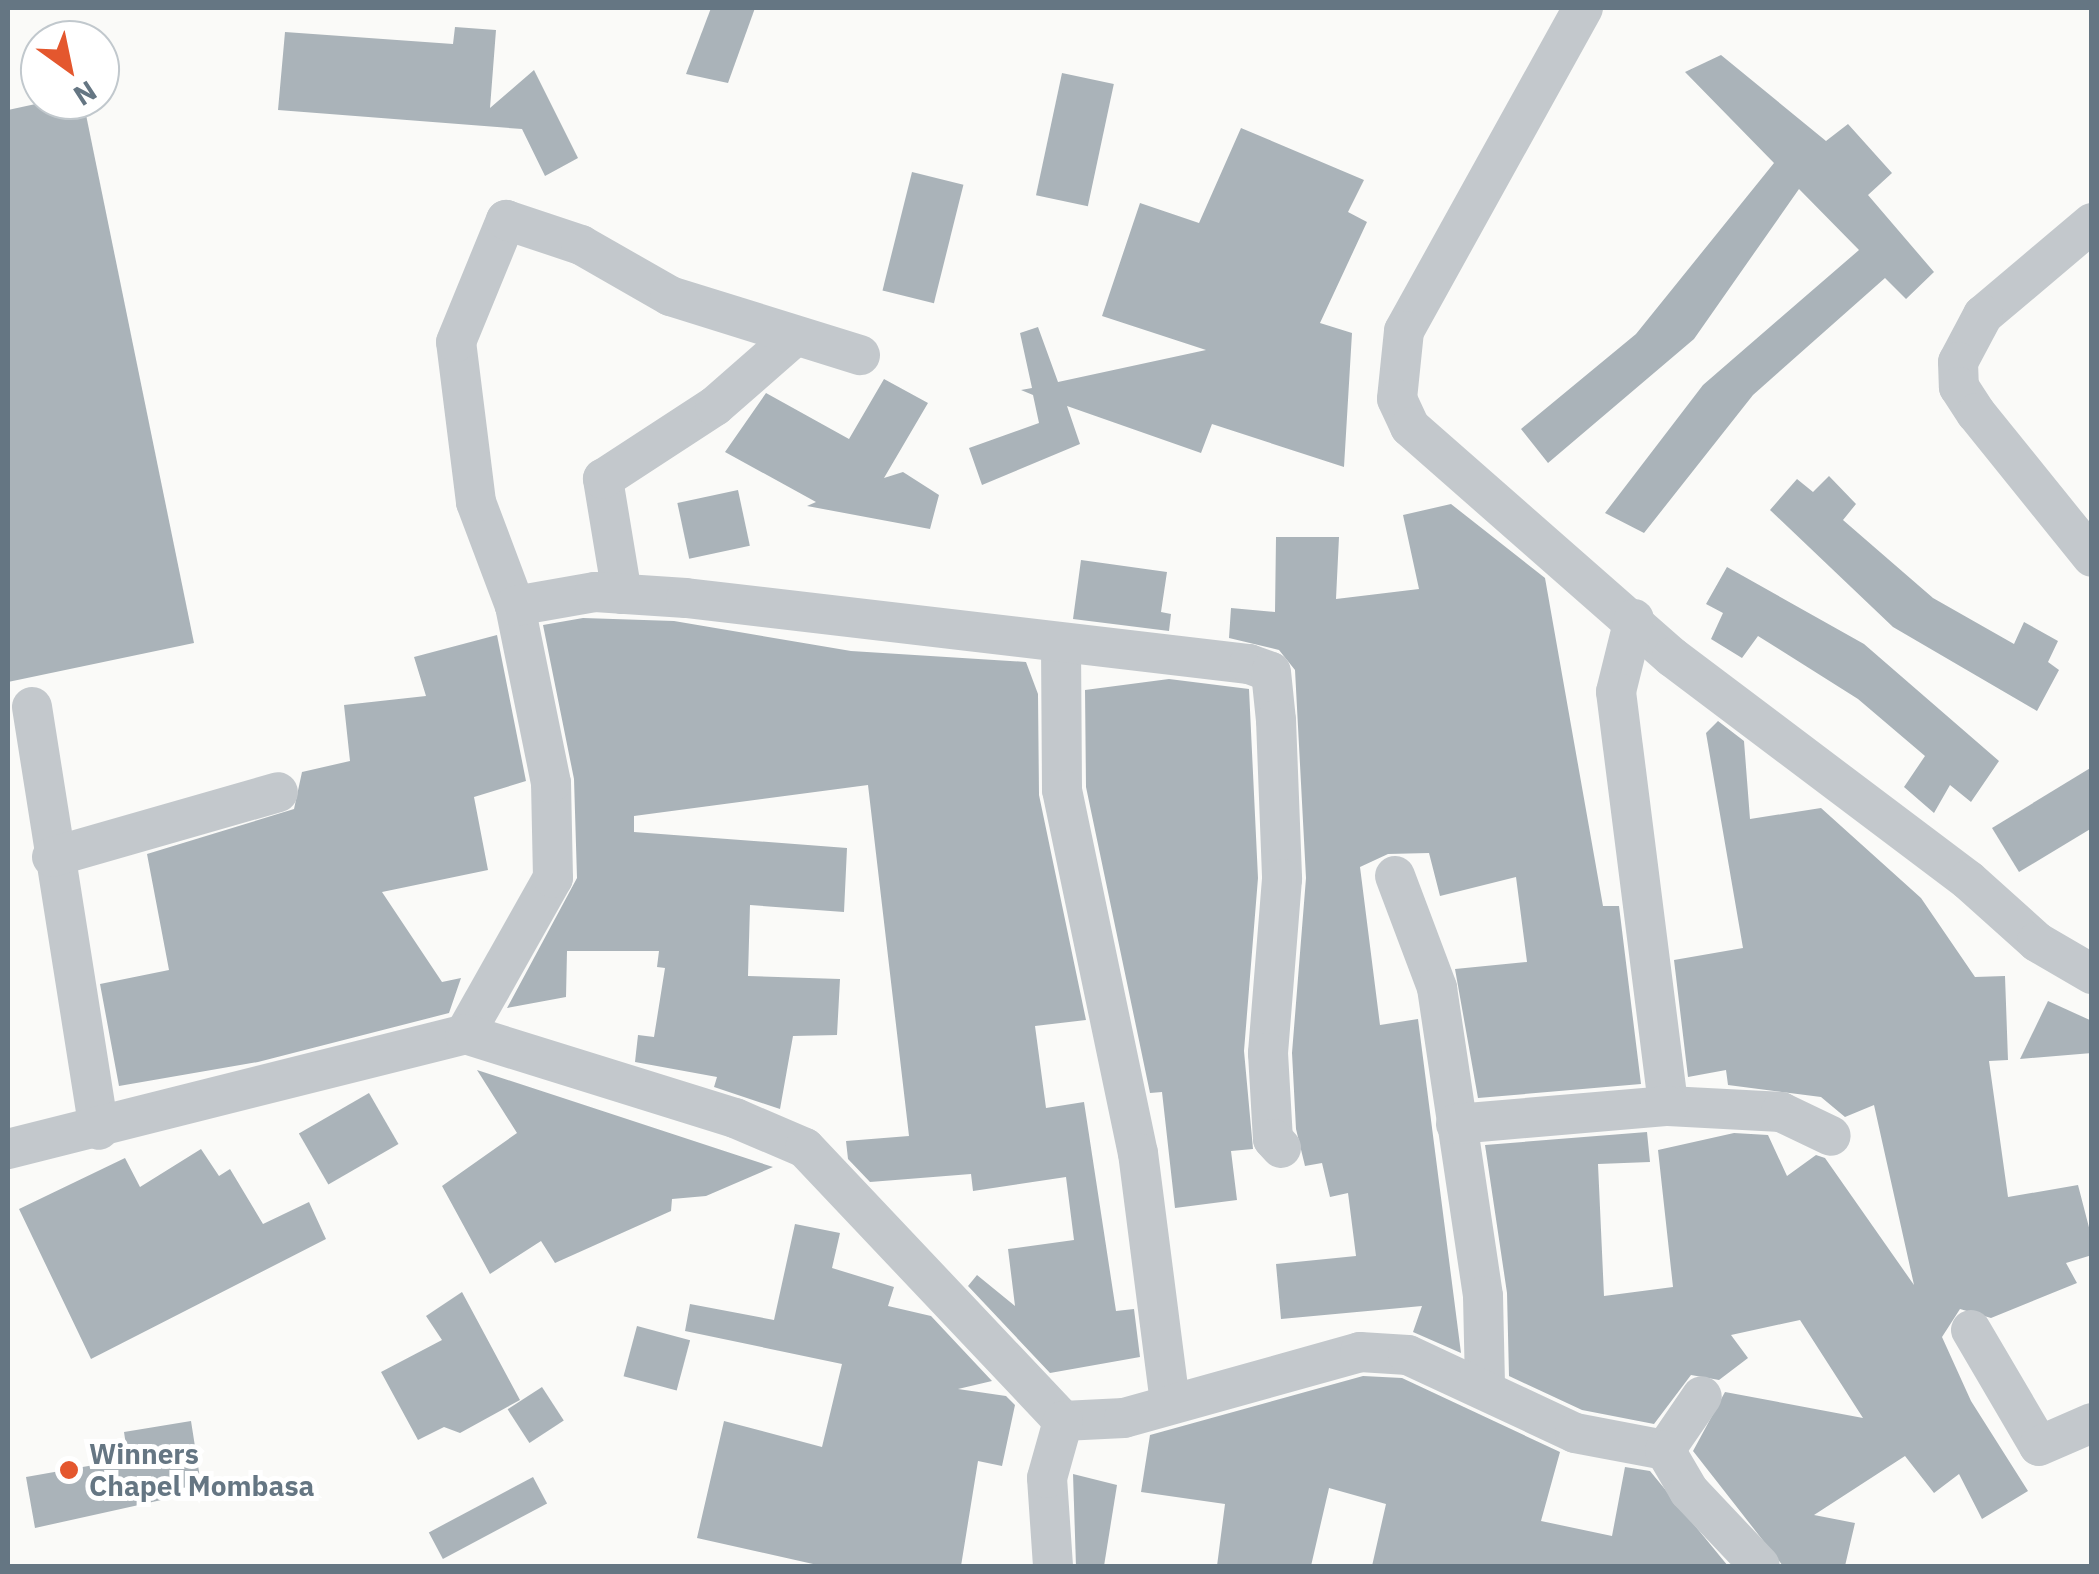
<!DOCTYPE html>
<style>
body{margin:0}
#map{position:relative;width:2099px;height:1574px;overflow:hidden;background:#fafaf8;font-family:"IBM Plex Sans",sans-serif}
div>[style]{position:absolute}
.building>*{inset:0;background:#aab3b9;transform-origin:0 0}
.street>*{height:40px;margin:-20px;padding:0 20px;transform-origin:20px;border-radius:20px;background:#c3c8cc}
.dots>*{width:28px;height:28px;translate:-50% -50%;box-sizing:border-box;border:5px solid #fff;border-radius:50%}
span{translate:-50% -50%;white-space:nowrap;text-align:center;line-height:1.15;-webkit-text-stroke:10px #fff;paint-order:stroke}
.poi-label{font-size:28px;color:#657683;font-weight:700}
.left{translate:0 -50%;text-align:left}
.frame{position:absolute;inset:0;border:10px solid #657683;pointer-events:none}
.north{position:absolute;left:20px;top:20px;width:100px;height:100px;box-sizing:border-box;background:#fff;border:2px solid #c1c8cd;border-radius:50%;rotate:147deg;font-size:28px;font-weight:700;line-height:40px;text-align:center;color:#657683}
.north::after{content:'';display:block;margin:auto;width:35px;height:45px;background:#e4572e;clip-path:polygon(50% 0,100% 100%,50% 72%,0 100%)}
</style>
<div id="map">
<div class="building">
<div style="clip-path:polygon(711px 8px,755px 8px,728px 83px,686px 74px)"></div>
<div style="clip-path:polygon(455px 27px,496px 30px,490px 108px,534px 70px,578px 158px,545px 176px,522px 129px,278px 110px,285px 32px,453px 44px)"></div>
<div style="clip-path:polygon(1721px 55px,1826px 141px,1848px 124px,1892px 173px,1868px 195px,1934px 272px,1906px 299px,1885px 278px,1753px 395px,1644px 533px,1605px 513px,1703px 385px,1859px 250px,1799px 189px,1694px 339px,1548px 463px,1521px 429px,1636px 334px,1774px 163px,1685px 72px)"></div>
<div style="left:1062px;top:73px;width:53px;height:125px;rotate:12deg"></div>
<div style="clip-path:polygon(54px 100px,83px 100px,194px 643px,8px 682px,8px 110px)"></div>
<div style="clip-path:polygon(1241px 128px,1364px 180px,1348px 212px,1367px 222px,1320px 323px,1352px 333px,1344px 467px,1212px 424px,1201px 453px,1067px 406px,1080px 444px,982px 485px,969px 448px,1039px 423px,1033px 395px,1021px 390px,1032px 388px,1020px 333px,1038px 327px,1058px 382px,1206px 350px,1102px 316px,1140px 203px,1199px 223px)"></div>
<div style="left:912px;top:172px;width:53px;height:122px;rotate:14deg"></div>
<div style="clip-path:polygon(884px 379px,928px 403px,884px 478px,903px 472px,939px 495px,930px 529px,807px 506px,816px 502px,725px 452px,766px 393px,849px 439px)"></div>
<div style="clip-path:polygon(1829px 476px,1856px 504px,1843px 520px,1933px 598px,2014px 644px,2024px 622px,2058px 641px,2048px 662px,2059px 670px,2037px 711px,1893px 627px,1770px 510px,1797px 479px,1813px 492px)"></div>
<div style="left:738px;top:490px;width:57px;height:62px;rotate:78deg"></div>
<div style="clip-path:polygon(1451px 504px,1545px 578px,1603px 906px,1619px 906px,1641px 1084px,1478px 1098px,1455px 969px,1527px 962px,1516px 877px,1440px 896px,1429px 853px,1388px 854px,1360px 867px,1380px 1025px,1418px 1019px,1461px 1353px,1413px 1332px,1422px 1306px,1281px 1319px,1276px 1264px,1356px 1256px,1348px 1193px,1330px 1197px,1322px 1163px,1305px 1166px,1296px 1129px,1292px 1053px,1306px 878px,1295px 670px,1279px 650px,1229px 638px,1231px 608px,1275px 612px,1276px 537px,1339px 537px,1336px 599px,1419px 589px,1403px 515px)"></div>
<div style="clip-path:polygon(1081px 560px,1167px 572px,1161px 612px,1171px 614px,1169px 631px,1073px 619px)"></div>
<div style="clip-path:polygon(1727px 567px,1864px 644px,1999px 761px,1971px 802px,1950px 785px,1934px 813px,1904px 787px,1925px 756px,1858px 699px,1758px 636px,1742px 658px,1711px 639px,1723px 613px,1706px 604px)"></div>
<div style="clip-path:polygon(583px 618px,674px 621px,851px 651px,1026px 662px,1038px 694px,1039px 795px,1086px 1020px,1035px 1026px,1046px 1108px,1084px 1102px,1116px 1311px,1134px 1309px,1140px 1357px,1050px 1373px,968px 1286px,977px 1275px,1015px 1306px,1008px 1249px,1074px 1240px,1066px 1177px,973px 1191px,971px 1174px,870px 1182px,848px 1159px,846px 1141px,909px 1136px,868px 785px,634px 816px,634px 832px,847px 848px,844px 912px,750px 905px,748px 976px,840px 979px,837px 1035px,793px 1036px,780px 1109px,714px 1087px,717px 1077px,635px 1062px,638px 1035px,654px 1037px,665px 968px,657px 967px,659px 951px,567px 951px,566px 997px,507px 1008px,577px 878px,574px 779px,543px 625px)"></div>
<div style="clip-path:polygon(497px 635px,526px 781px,474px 797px,488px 870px,382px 892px,442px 982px,461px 978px,449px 1013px,258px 1062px,119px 1086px,100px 984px,169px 970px,147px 854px,294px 809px,302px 772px,350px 761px,344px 705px,426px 696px,414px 657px)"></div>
<div style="clip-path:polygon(1169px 679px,1249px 689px,1258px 878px,1244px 1051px,1253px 1149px,1231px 1151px,1237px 1200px,1175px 1208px,1162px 1092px,1150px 1093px,1086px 787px,1085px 690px)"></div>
<div style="clip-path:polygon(1718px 721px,1744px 741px,1750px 819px,1821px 808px,1921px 898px,1975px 977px,2005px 976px,2008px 1060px,1989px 1061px,2008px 1197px,2078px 1185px,2092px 1239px,2092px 1255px,2066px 1263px,2077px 1283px,1991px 1318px,1960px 1309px,1942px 1337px,1971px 1401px,2028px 1491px,1982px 1519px,1959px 1474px,1934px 1493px,1905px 1456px,1814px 1515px,1855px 1523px,1845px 1566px,1783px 1566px,1693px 1451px,1725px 1392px,1863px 1418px,1800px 1320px,1731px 1335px,1748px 1358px,1719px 1380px,1691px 1375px,1654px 1424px,1582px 1410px,1509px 1376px,1507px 1293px,1485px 1145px,1647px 1132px,1650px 1162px,1598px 1164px,1604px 1296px,1673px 1287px,1658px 1150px,1734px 1133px,1768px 1135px,1787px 1176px,1816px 1155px,1825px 1158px,1914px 1285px,1874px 1105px,1845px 1117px,1821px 1097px,1728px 1085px,1726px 1070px,1688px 1077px,1674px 960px,1743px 948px,1706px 733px)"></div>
<div style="clip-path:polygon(2092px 767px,2092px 828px,2019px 872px,1992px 828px)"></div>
<div style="clip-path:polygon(2048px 1001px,2092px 1021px,2092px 1053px,2020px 1059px)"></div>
<div style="clip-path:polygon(477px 1070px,563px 1098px,773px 1167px,706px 1196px,672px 1199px,671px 1211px,555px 1263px,541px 1241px,490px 1274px,442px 1186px,517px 1133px)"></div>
<div style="left:369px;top:1093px;width:59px;height:81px;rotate:60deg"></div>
<div style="clip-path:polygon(201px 1149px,219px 1176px,230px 1169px,263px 1224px,309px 1202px,326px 1239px,91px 1359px,19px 1209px,125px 1158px,140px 1187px)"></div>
<div style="clip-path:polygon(795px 1224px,840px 1233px,832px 1268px,894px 1287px,888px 1306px,931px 1316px,992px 1381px,958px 1389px,1006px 1396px,1015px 1405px,1002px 1466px,978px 1461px,961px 1566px,822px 1566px,697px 1538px,724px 1421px,822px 1447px,842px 1364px,685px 1331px,690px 1304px,774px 1320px)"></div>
<div style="clip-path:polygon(462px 1292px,520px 1400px,460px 1433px,444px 1427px,418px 1440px,381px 1372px,442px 1340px,426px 1316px)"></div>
<div style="left:637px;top:1326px;width:55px;height:52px;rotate:15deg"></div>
<div style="clip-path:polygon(1363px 1376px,1402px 1378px,1560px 1452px,1541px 1521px,1612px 1536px,1625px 1467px,1650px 1471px,1728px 1566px,1372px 1566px,1386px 1504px,1329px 1488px,1311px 1566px,1217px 1566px,1225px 1504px,1141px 1492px,1150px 1435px)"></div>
<div style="left:542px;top:1387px;width:40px;height:41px;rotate:57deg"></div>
<div style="clip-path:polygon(191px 1421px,202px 1491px,35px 1528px,26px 1477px,128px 1459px,124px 1432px)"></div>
<div style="clip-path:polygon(1073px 1474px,1117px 1485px,1104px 1566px,1076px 1566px)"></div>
<div style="left:533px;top:1477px;width:30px;height:118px;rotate:62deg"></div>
</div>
<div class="street">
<div style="left:1583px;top:8px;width:369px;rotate:119deg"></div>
<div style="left:1404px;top:331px;width:68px;rotate:95.9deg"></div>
<div style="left:1397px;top:399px;width:31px;rotate:65deg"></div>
<div style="left:1410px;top:427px;width:349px;rotate:41.3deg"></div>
<div style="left:1672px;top:657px;width:371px;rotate:37deg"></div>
<div style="left:1968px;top:880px;width:93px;rotate:41.9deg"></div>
<div style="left:2037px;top:942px;width:64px;rotate:30.2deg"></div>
<div style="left:2092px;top:223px;width:143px;rotate:139.8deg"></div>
<div style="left:1983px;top:315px;width:53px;rotate:118deg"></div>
<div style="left:1958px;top:362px;width:25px;rotate:88deg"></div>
<div style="left:1959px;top:387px;width:31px;rotate:57deg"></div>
<div style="left:1976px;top:413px;width:185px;rotate:51.1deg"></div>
<div style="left:622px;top:594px;width:117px;rotate:-99.4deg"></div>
<div style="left:603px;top:479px;width:134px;rotate:-33.1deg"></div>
<div style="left:715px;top:406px;width:106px;rotate:-41.2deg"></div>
<div style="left:515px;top:606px;width:111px;rotate:-110.6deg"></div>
<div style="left:476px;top:502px;width:161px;rotate:-97.1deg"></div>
<div style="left:456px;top:342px;width:132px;rotate:-67.7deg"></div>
<div style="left:506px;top:220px;width:79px;rotate:18.4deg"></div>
<div style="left:581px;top:245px;width:103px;rotate:29.8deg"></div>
<div style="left:670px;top:296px;width:199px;rotate:17.3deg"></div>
<div style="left:1634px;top:619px;width:75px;rotate:103.9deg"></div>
<div style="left:1616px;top:692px;width:417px;rotate:82.8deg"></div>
<div style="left:1668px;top:1106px;width:113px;rotate:3deg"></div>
<div style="left:1781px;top:1112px;width:55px;rotate:25.6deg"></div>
<div style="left:1061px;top:646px;width:144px;rotate:89.6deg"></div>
<div style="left:1062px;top:790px;width:371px;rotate:78.2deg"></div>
<div style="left:1138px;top:1153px;width:253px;rotate:82.7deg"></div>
<div style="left:32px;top:707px;width:428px;rotate:81deg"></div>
<div style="left:52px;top:857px;width:235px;rotate:-16deg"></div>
<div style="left:1395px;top:876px;width:120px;rotate:69.4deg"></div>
<div style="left:1437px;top:988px;width:311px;rotate:81.5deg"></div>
<div style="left:1483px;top:1296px;width:90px;rotate:88.7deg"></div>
<div style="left:465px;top:1034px;width:179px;rotate:-60.6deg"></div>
<div style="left:553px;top:878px;width:95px;rotate:-91.2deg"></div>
<div style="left:551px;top:783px;width:181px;rotate:-101.5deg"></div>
<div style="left:515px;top:606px;width:81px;rotate:-9.9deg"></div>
<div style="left:595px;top:592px;width:91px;rotate:3.8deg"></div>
<div style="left:686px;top:598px;width:567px;rotate:6.69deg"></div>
<div style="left:1249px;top:664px;width:23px;rotate:20deg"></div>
<div style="left:1271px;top:672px;width:48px;rotate:84.1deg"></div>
<div style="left:1276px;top:720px;width:159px;rotate:87.8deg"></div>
<div style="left:1282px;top:879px;width:175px;rotate:94.6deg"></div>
<div style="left:1268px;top:1053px;width:86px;rotate:86.7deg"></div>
<div style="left:1273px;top:1139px;width:12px;rotate:48deg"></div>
<div style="left:1456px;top:1124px;width:213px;rotate:-4.9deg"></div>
<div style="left:8px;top:1149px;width:471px;rotate:-14.1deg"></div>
<div style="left:465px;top:1034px;width:283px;rotate:17.3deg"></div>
<div style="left:735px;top:1118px;width:76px;rotate:23.2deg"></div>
<div style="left:805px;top:1148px;width:376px;rotate:46.6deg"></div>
<div style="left:1063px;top:1421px;width:61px;rotate:-2.8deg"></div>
<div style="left:1124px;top:1418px;width:245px;rotate:-15.6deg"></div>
<div style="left:1360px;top:1352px;width:48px;rotate:3.6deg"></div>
<div style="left:1408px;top:1355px;width:184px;rotate:25deg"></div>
<div style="left:1575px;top:1433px;width:92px;rotate:10.7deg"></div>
<div style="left:1665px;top:1450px;width:65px;rotate:-55.6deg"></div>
<div style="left:1971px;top:1330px;width:134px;rotate:59.6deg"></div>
<div style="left:2039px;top:1446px;width:58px;rotate:-23.5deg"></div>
<div style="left:1665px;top:1450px;width:48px;rotate:59.7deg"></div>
<div style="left:1689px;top:1491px;width:103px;rotate:46.6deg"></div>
<div style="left:1053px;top:1566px;width:88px;rotate:-93.9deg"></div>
<div style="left:1047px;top:1478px;width:59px;rotate:-74.3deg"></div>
</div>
<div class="dots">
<div style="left:69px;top:1470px;background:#e4572e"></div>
</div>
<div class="poi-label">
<span class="left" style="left:89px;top:1470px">Winners<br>Chapel Mombasa</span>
</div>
<div class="frame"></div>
<div class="north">N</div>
</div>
